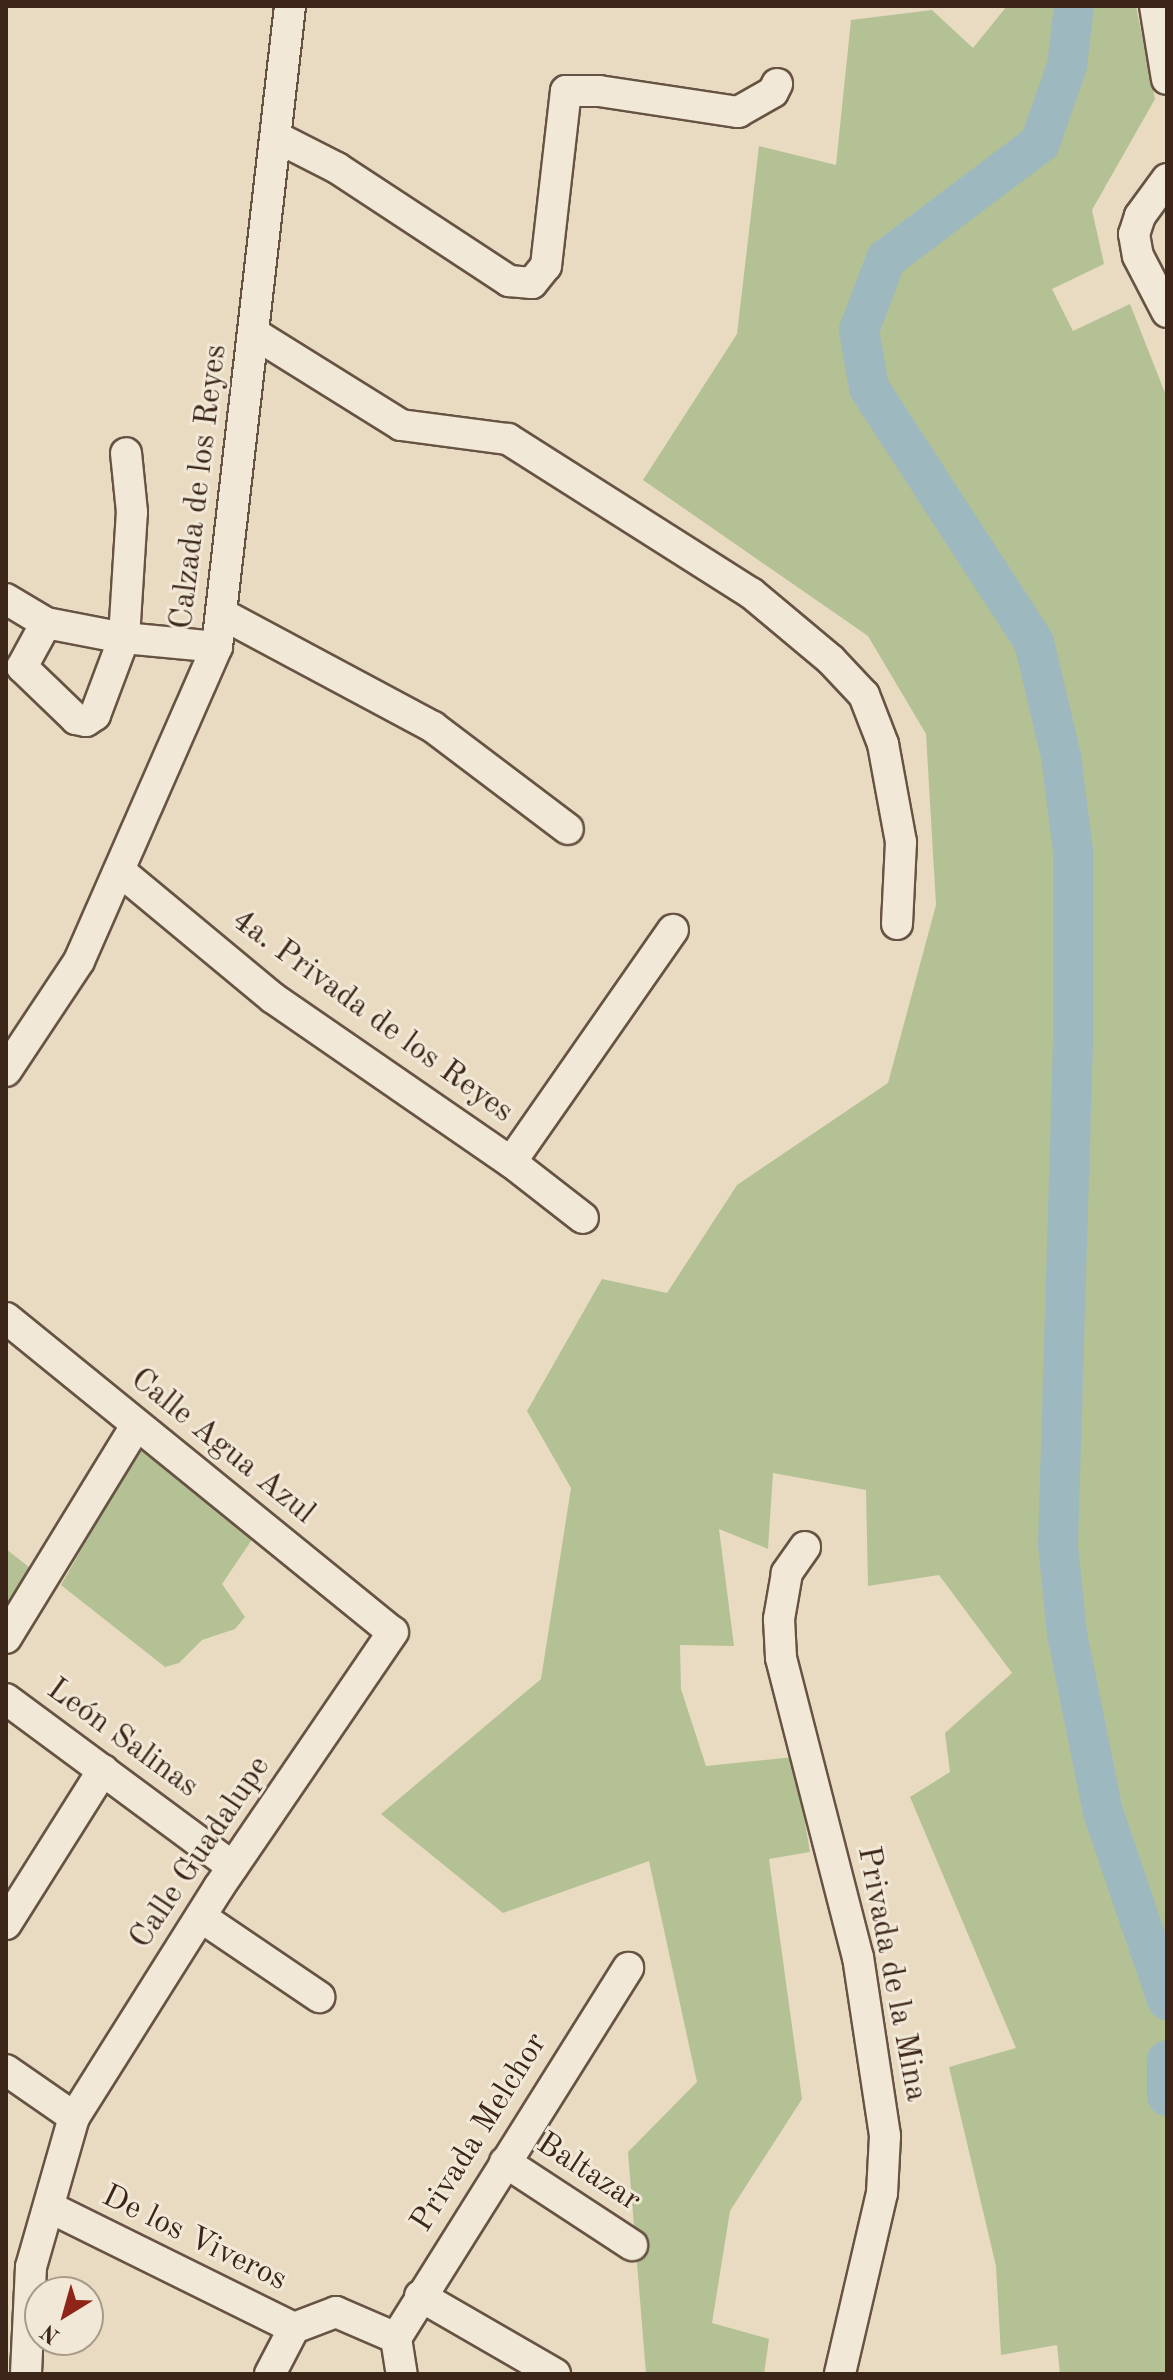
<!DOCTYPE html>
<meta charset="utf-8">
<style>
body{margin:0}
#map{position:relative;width:1173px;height:2380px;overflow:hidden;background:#e9dbc1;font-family:"Old Standard TT",serif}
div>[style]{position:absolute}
.green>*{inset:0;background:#b4c194}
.river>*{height:40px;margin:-20px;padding:0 20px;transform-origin:20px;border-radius:20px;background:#9eb8bf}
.roads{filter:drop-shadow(2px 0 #675344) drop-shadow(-2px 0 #675344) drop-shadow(0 2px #675344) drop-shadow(0 -2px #675344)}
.minor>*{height:30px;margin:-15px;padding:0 15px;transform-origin:15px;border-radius:15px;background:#f1e8d7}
span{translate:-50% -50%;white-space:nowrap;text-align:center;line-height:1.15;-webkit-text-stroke:6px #f1e8d7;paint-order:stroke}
.street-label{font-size:32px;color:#3c261a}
.frame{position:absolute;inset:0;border:8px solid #3c261a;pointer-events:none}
.north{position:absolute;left:24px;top:2276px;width:80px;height:80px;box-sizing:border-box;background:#f1e8d7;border:2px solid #a99a8b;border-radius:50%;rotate:217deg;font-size:22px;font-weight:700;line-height:32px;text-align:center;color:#3c261a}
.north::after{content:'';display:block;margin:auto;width:28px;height:36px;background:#8f2418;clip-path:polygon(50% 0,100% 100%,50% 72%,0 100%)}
</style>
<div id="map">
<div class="green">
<div style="clip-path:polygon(1007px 6px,1136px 6px,1155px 99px,1092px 210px,1104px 264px,1052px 289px,1073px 331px,1130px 304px,1167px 398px,1167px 2374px,1060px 2374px,1057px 2345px,1001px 2355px,996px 2266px,949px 2067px,1016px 2048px,910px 1797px,950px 1772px,945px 1733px,1012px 1673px,939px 1575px,868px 1586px,866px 1490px,773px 1473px,768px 1549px,719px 1529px,734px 1646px,680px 1645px,681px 1689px,706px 1766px,794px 1757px,810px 1852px,769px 1859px,802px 2099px,730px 2211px,712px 2323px,769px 2339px,764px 2374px,646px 2374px,628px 2152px,697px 2082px,649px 1861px,503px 1913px,381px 1814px,541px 1679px,571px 1488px,527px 1411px,602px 1279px,667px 1293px,737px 1185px,888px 1083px,936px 905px,926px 734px,868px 636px,643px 480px,737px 334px,759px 146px,836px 165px,851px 20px,932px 10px,973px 48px)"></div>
<div style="clip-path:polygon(146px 1436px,251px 1518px,251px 1541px,222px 1584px,245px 1617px,235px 1629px,202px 1640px,179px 1663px,165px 1667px,61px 1585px)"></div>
<div style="clip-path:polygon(6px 1549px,39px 1575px,6px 1628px)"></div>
</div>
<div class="river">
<div style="left:1074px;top:6px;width:60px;rotate:96.7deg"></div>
<div style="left:1067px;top:66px;width:82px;rotate:109.3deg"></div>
<div style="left:1040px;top:143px;width:193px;rotate:143deg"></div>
<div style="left:886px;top:259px;width:76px;rotate:110.8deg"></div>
<div style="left:859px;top:330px;width:59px;rotate:80.2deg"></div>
<div style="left:869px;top:388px;width:303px;rotate:57deg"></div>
<div style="left:1034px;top:642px;width:117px;rotate:76.7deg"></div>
<div style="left:1061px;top:756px;width:96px;rotate:82.8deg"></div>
<div style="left:1073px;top:851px;width:192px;rotate:90deg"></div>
<div style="left:1073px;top:1043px;width:502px;rotate:91.71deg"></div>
<div style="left:1058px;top:1545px;width:89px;rotate:84.2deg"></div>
<div style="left:1067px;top:1634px;width:182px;rotate:78.6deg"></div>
<div style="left:1103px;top:1812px;width:199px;rotate:71.2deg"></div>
<div style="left:1167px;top:2060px;width:36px;rotate:90deg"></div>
</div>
<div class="roads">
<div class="minor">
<div style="left:1155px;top:6px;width:74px;rotate:80.7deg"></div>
<div style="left:276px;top:137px;width:68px;rotate:26.9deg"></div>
<div style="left:337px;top:168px;width:206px;rotate:33.3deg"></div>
<div style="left:509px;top:281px;width:23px;rotate:5deg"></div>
<div style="left:532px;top:283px;width:22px;rotate:-51deg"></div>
<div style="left:546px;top:266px;width:176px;rotate:-83.5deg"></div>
<div style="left:566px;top:91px;width:33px"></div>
<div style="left:599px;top:91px;width:141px;rotate:8.6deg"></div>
<div style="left:738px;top:112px;width:40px;rotate:-29.7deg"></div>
<div style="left:773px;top:92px;width:9px;rotate:-63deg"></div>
<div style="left:1167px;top:179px;width:46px;rotate:126.1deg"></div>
<div style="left:1140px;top:216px;width:19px;rotate:108deg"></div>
<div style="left:1134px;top:234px;width:22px;rotate:80deg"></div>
<div style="left:1138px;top:256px;width:63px;rotate:62.6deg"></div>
<div style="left:255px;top:334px;width:172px;rotate:31.9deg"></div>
<div style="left:401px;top:425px;width:108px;rotate:7.5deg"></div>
<div style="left:508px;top:439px;width:288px;rotate:32.4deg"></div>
<div style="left:751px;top:593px;width:104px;rotate:39.9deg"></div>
<div style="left:831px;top:660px;width:48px;rotate:46.7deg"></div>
<div style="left:864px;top:695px;width:53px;rotate:68.8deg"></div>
<div style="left:883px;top:744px;width:100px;rotate:79.6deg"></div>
<div style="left:901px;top:842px;width:82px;rotate:92.8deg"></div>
<div style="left:6px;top:599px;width:47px;rotate:31deg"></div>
<div style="left:46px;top:623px;width:79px;rotate:10.9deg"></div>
<div style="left:124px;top:638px;width:93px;rotate:5.5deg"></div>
<div style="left:224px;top:615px;width:237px;rotate:28.2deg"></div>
<div style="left:433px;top:727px;width:169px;rotate:37.1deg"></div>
<div style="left:46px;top:623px;width:50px;rotate:118.6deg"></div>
<div style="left:22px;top:667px;width:75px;rotate:43.9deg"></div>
<div style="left:76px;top:719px;width:10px;rotate:11deg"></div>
<div style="left:86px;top:721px;width:11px;rotate:-34deg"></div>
<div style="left:95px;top:715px;width:82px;rotate:-69.4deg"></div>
<div style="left:124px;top:638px;width:126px;rotate:-86.4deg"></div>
<div style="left:132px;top:512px;width:59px;rotate:-95.8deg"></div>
<div style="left:120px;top:871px;width:199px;rotate:39.7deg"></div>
<div style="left:273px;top:998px;width:289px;rotate:34.6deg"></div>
<div style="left:511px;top:1162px;width:91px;rotate:37.9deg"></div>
<div style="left:6px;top:1071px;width:132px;rotate:-56.4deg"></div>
<div style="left:79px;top:961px;width:343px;rotate:-66.3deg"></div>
<div style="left:217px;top:647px;width:645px;rotate:-83.5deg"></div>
<div style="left:511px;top:1162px;width:283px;rotate:-55.1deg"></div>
<div style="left:6px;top:1318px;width:498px;rotate:39.1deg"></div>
<div style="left:393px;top:1632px;width:309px;rotate:124.3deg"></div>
<div style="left:219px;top:1887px;width:272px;rotate:122.2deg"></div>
<div style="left:74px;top:2117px;width:156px;rotate:106deg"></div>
<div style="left:31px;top:2267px;width:107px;rotate:92.7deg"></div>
<div style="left:805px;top:1547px;width:32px;rotate:125deg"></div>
<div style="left:787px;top:1573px;width:47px;rotate:99.9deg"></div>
<div style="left:779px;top:1619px;width:39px;rotate:87deg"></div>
<div style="left:781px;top:1658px;width:309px;rotate:75.6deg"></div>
<div style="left:858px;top:1957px;width:181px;rotate:81.4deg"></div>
<div style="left:885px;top:2136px;width:57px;rotate:93deg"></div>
<div style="left:882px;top:2193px;width:186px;rotate:103.1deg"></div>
<div style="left:6px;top:1638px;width:249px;rotate:-58.5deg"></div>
<div style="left:6px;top:1699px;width:282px;rotate:36.5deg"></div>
<div style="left:201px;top:1917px;width:143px;rotate:34.1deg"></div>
<div style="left:6px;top:1924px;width:182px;rotate:-57.8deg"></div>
<div style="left:6px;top:2070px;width:83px;rotate:34.7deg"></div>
<div style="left:505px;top:2162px;width:152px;rotate:33.2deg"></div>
<div style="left:49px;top:2207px;width:273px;rotate:26.3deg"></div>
<div style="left:294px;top:2328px;width:45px;rotate:-20.9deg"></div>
<div style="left:336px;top:2312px;width:65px;rotate:23.4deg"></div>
<div style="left:420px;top:2296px;width:156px;rotate:30deg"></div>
<div style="left:396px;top:2338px;width:437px;rotate:-57.9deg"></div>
<div style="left:396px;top:2338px;width:36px;rotate:81deg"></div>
<div style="left:270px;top:2374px;width:52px;rotate:-62.4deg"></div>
</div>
</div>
<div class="street-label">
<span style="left:200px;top:487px;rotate:-83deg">Calzada de los Reyes</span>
<span style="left:372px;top:1017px;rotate:36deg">4a. Privada de los Reyes</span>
<span style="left:222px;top:1447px;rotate:39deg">Calle Agua Azul</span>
<span style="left:122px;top:1739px;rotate:36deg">León Salinas</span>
<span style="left:201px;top:1853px;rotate:-56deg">Calle Guadalupe</span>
<span style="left:891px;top:1974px;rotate:79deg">Privada de la Mina</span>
<span style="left:480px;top:2133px;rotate:-58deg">Privada Melchor</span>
<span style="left:588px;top:2173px;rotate:33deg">Baltazar</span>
<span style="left:194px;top:2239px;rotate:26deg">De los Viveros</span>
</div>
<div class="frame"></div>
<div class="north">N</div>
</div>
